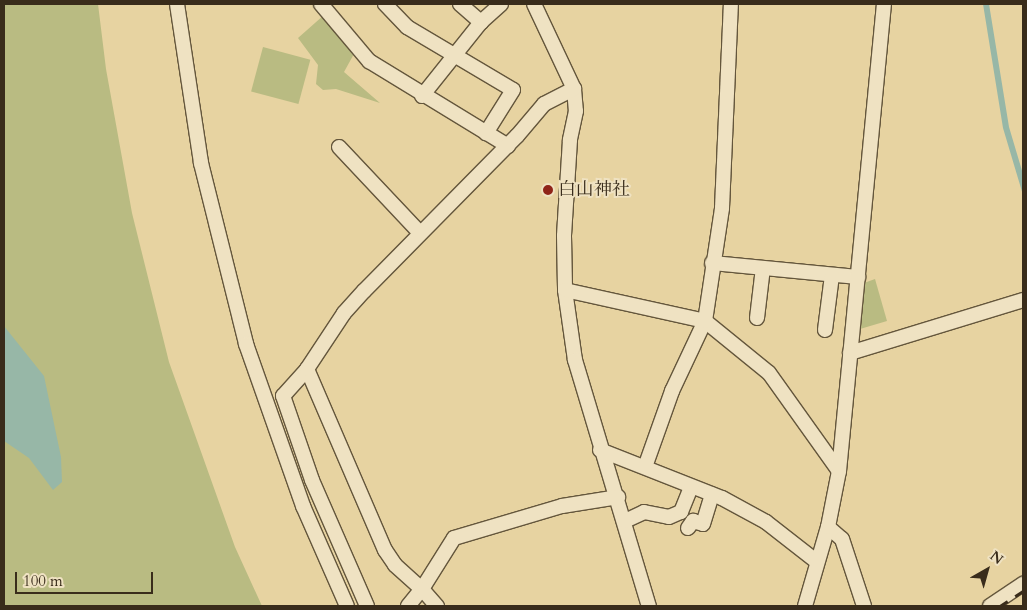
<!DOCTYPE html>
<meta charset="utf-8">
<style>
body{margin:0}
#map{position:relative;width:1027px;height:610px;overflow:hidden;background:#e7d3a1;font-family:Cardo,"Noto Serif JP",serif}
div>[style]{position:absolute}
.green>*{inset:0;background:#b9bb82;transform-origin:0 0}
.water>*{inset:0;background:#97b7a7}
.roads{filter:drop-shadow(1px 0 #64563c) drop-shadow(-1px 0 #64563c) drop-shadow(0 1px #64563c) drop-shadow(0 -1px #64563c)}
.minor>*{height:14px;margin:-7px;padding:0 7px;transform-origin:7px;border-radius:7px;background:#efe2c2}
.rail>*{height:2.5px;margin-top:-1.25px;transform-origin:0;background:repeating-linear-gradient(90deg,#392c1b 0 9px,transparent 0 18px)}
.dots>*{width:14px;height:14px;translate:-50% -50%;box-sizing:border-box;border:2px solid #efe2c2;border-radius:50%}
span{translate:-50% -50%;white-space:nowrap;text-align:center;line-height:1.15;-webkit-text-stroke:4px #efe2c2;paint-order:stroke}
.poi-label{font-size:18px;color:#392c1b}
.left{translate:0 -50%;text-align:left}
.frame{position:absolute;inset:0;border:5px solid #392c1b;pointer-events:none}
.north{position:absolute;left:962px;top:545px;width:50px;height:50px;-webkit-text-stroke:4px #efe2c2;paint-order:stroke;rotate:38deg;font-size:14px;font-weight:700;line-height:20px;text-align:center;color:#392c1b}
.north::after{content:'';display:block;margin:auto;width:18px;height:22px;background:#392c1b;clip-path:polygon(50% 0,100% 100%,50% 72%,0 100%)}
.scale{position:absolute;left:15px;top:572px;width:138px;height:22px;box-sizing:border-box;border:2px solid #392c1b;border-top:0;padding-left:6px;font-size:15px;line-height:18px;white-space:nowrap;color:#392c1b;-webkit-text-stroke:4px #efe2c2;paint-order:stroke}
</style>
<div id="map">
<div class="green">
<div style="clip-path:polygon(4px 4px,98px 4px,106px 69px,132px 213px,169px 362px,235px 547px,262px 606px,4px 606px)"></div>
<div style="clip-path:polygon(324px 15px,355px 52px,344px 72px,380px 103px,336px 89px,323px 90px,316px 84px,318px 65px,298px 38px)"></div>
<div style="left:263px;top:47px;width:49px;height:46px;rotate:15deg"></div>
<div style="clip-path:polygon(875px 279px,887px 321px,860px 329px,864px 283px)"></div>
</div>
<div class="water">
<div style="clip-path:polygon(983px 4px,989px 4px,1009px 127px,1023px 174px,1023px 195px,1003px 128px)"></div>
<div style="clip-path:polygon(4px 326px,44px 376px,61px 457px,62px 482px,53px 490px,29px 458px,4px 441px)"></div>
</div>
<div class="roads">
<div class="minor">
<div style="left:177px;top:4px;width:161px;rotate:81.4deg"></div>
<div style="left:201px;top:163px;width:187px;rotate:76deg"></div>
<div style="left:246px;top:344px;width:172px;rotate:70.6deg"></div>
<div style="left:303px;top:506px;width:109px;rotate:66.3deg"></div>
<div style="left:321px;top:4px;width:75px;rotate:49.9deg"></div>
<div style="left:369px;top:61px;width:163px;rotate:31.4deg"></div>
<div style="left:385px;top:4px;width:32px;rotate:46deg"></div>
<div style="left:407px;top:27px;width:123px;rotate:30.7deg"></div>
<div style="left:513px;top:90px;width:51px;rotate:122.1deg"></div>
<div style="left:460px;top:4px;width:28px;rotate:41deg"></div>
<div style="left:534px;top:4px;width:94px;rotate:64.8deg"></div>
<div style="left:574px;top:89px;width:22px;rotate:85deg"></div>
<div style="left:576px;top:111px;width:30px;rotate:102deg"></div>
<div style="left:570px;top:140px;width:96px;rotate:93.6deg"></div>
<div style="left:564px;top:236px;width:54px;rotate:88.9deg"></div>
<div style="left:565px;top:290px;width:71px;rotate:81.9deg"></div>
<div style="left:575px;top:360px;width:257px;rotate:73.3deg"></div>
<div style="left:422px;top:96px;width:95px;rotate:-51.4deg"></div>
<div style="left:481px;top:22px;width:27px;rotate:-42deg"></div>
<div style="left:339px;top:147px;width:118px;rotate:46.7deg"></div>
<div style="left:712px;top:263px;width:147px;rotate:5.5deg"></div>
<div style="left:565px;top:290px;width:143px;rotate:12.5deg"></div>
<div style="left:705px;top:321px;width:82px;rotate:39.1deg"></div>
<div style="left:769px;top:373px;width:120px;rotate:54.5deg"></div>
<div style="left:757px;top:318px;width:50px;rotate:-83.2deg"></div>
<div style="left:825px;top:330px;width:55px;rotate:-82.7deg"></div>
<div style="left:850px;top:353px;width:181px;rotate:-17deg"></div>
<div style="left:307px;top:369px;width:197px;rotate:66.7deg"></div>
<div style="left:385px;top:550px;width:18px;rotate:56deg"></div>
<div style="left:395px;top:565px;width:36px;rotate:42deg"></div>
<div style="left:422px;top:589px;width:60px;rotate:-57.9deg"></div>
<div style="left:454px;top:538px;width:113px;rotate:-16.5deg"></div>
<div style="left:562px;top:506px;width:57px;rotate:-9.1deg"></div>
<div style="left:600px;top:450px;width:131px;rotate:21.5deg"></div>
<div style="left:722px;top:498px;width:50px;rotate:28.6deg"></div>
<div style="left:766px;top:522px;width:63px;rotate:38deg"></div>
<div style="left:645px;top:467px;width:81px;rotate:-70.4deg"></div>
<div style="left:672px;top:391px;width:77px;rotate:-64.8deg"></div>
<div style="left:705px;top:321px;width:114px;rotate:-81.4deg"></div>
<div style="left:722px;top:208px;width:204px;rotate:-87.5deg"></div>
<div style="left:625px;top:521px;width:21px;rotate:-25deg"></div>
<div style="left:644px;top:512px;width:25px;rotate:11deg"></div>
<div style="left:669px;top:517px;width:13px;rotate:-23deg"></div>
<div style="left:681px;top:512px;width:27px;rotate:-68deg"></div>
<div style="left:828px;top:527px;width:18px;rotate:41deg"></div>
<div style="left:842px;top:539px;width:71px;rotate:71.8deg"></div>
<div style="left:688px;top:528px;width:9px;rotate:-54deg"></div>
<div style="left:693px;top:521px;width:10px;rotate:17deg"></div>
<div style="left:703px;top:524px;width:31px;rotate:-73deg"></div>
<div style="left:367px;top:606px;width:137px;rotate:-113.6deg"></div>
<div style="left:312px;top:480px;width:89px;rotate:-109deg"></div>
<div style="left:283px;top:396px;width:36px;rotate:-48deg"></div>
<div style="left:307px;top:369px;width:67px;rotate:-56.5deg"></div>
<div style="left:344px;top:313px;width:30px;rotate:-48deg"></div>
<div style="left:364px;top:291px;width:218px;rotate:-45.4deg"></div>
<div style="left:517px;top:136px;width:42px;rotate:-49.8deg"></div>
<div style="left:544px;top:104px;width:34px;rotate:-27deg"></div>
<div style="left:408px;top:606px;width:22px;rotate:-51deg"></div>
<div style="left:422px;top:589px;width:23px;rotate:49deg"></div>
<div style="left:805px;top:606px;width:82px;rotate:-73.8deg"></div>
<div style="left:828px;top:527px;width:57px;rotate:-78.9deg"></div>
<div style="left:839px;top:471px;width:469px;rotate:-84.5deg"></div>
<div style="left:990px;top:606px;width:40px;rotate:-34deg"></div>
</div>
</div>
<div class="rail">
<div style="left:1000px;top:606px;width:27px;rotate:-33deg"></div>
</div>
<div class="dots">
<div style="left:548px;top:190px;background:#8f2418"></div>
</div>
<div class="poi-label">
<span class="left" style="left:558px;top:190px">白山神社</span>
</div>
<div class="frame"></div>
<div class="north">N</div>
<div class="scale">100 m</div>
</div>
